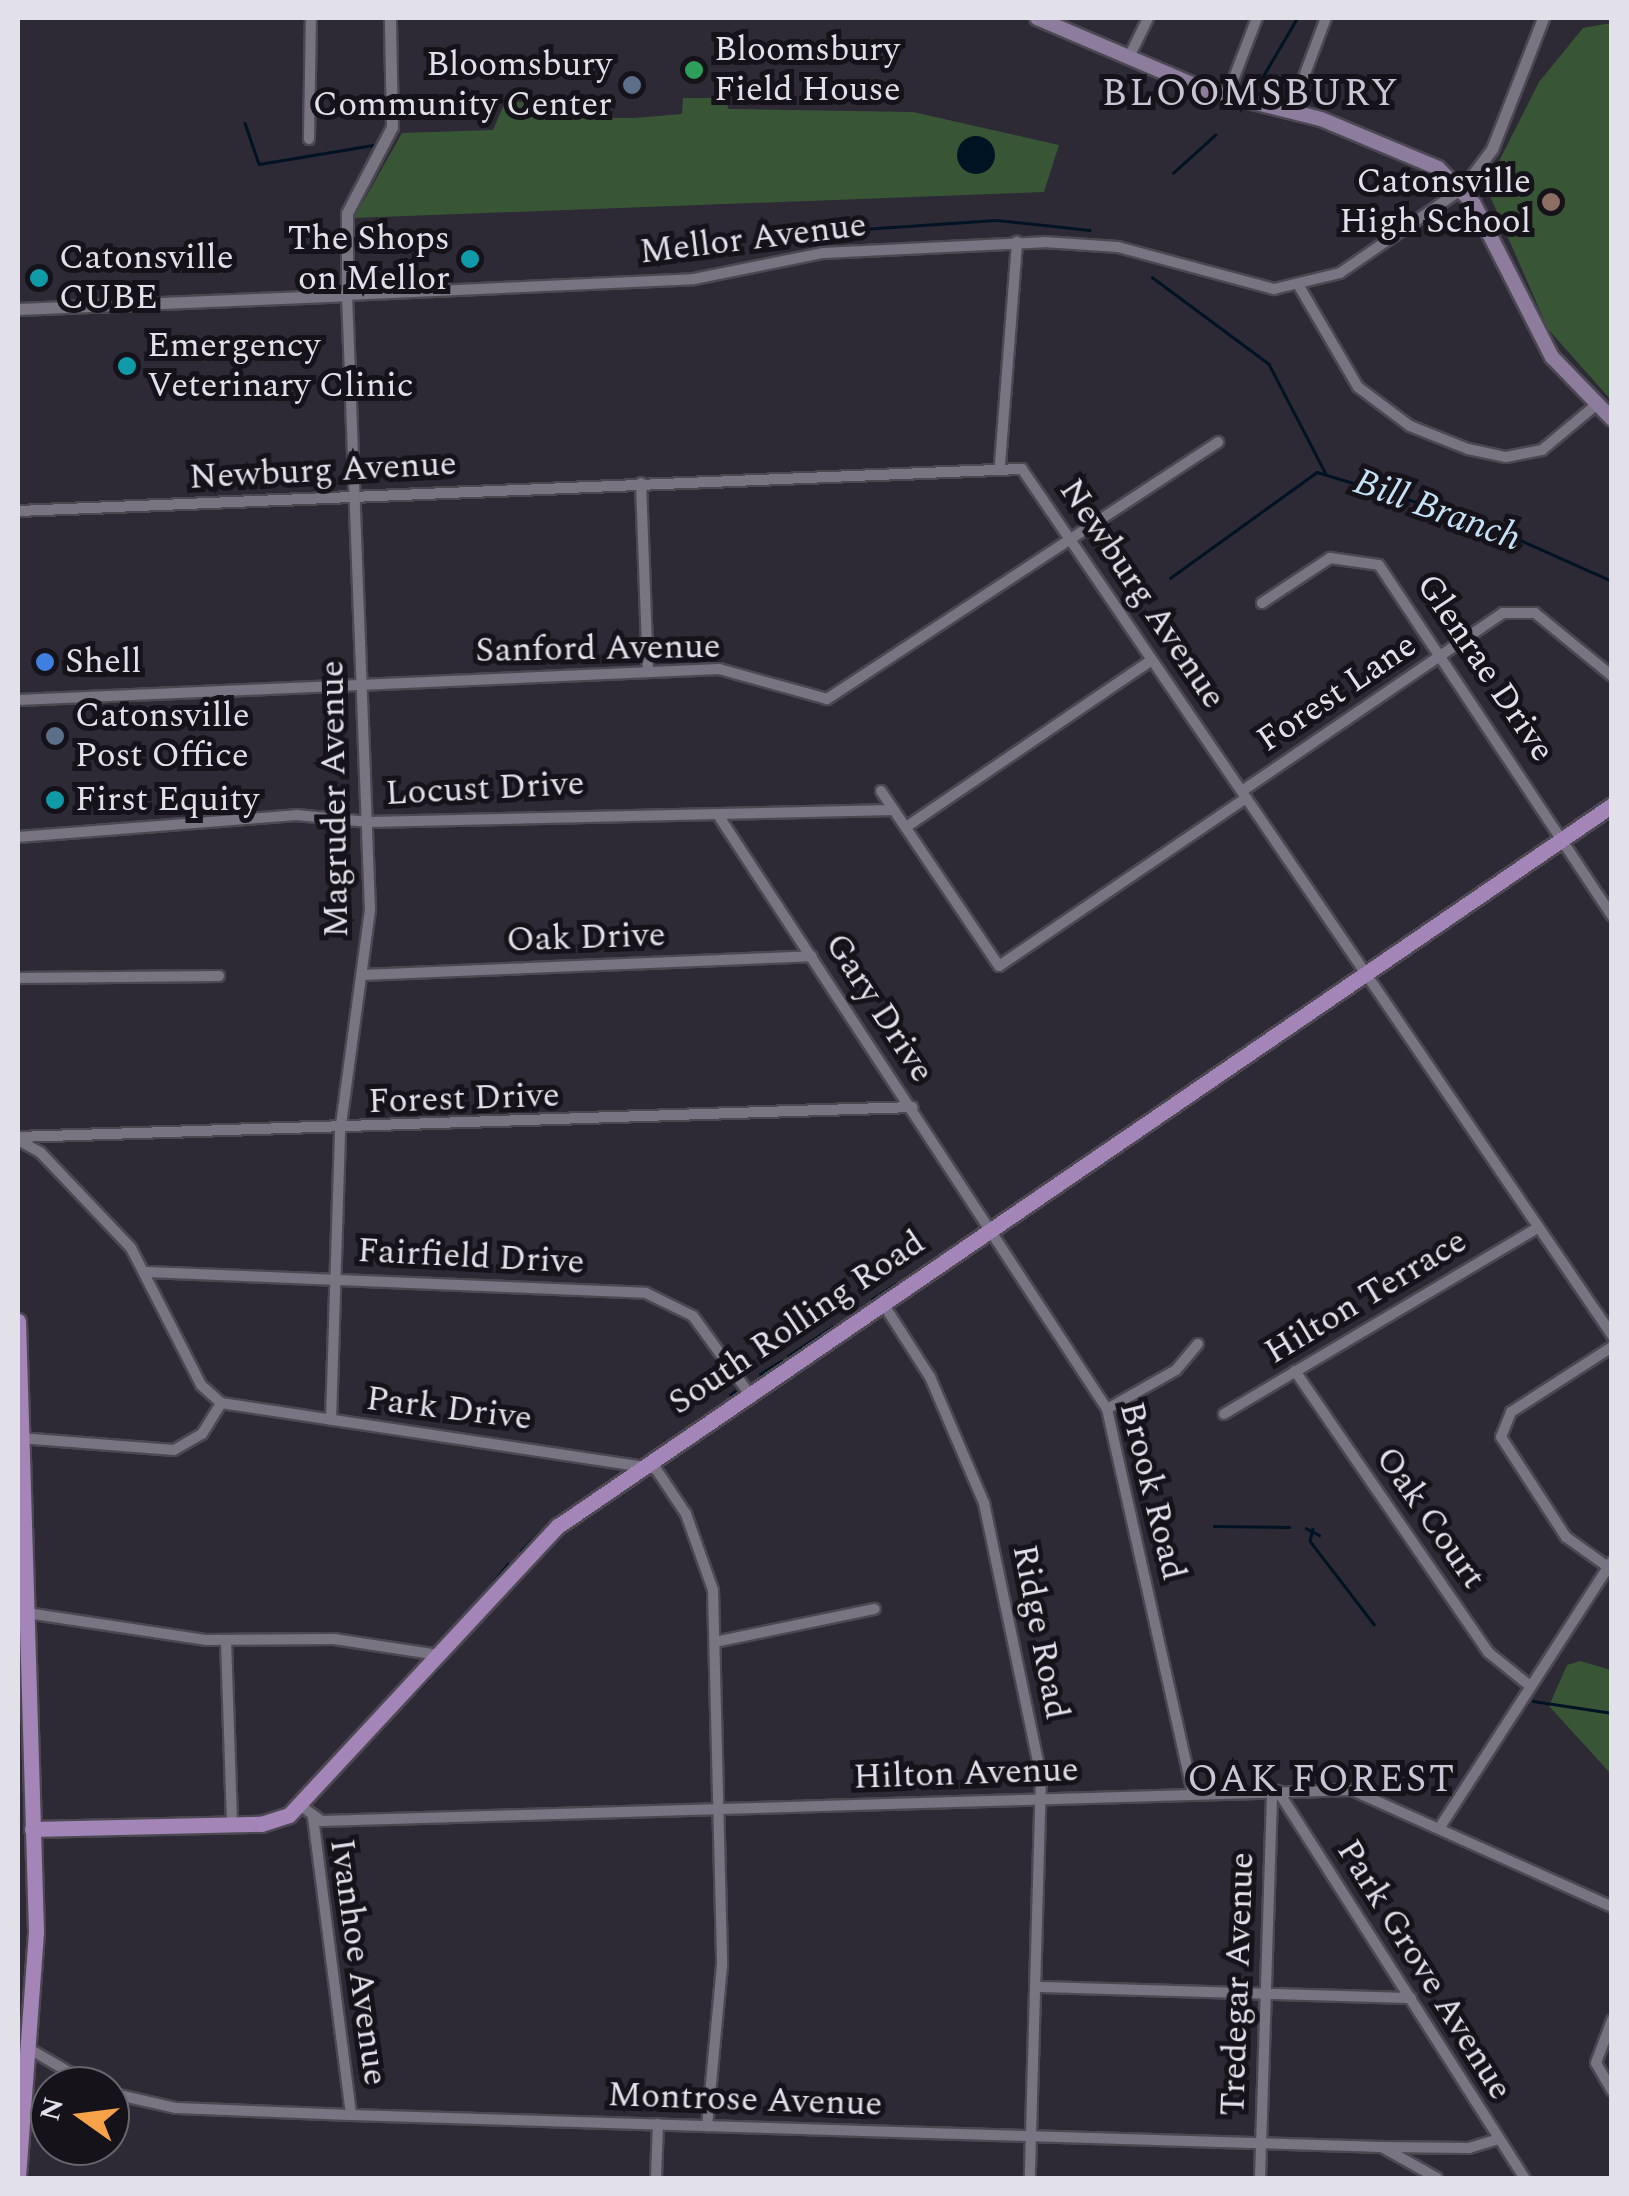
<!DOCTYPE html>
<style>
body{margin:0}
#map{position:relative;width:1629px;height:2196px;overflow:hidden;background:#2d2a36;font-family:Spectral,serif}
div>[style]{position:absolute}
.green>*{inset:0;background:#385636}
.water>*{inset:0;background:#001322}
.round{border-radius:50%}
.stream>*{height:2.5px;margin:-1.25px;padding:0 1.25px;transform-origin:1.25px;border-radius:1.25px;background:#001322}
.roads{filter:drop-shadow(2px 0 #4b4852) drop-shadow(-2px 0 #4b4852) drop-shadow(0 2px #4b4852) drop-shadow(0 -2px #4b4852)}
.minor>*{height:10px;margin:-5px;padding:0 5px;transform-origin:5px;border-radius:5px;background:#787482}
.tertiary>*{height:11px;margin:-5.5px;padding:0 5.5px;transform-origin:5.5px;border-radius:5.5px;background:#787482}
.secondary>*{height:14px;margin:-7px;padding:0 7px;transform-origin:7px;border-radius:7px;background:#8e7c9c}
.primary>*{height:15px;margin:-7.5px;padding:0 7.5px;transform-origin:7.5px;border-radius:7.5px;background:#a485b7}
.dots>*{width:28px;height:28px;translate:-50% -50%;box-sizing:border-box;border:5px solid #151319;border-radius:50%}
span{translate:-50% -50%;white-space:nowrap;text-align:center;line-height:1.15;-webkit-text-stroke:10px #151319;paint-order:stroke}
.poi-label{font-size:35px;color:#e2e0e8}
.left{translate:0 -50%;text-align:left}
.right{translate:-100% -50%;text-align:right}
.street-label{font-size:35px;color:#e2e0e8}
.neighbourhood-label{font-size:38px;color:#cac5d5;letter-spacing:2.5px}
.water-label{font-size:38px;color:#c5e1f5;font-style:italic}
.frame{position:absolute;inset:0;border:20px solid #e2e0e8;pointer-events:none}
.north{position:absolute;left:30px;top:2066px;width:100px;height:100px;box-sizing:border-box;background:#151319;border:2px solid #67656c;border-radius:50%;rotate:284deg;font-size:28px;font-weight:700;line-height:40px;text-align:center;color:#e2e0e8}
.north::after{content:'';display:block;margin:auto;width:35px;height:45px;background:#f7a149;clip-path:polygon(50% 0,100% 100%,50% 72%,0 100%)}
</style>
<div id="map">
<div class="green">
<div style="clip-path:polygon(1611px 23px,1612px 23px,1611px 400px,1548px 329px,1486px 187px,1539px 82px,1583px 28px)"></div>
<div style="clip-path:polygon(683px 98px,727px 98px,728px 109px,913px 112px,1059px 145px,1044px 192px,354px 218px,402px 133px,493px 130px,505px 102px,558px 101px,572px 118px,634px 118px,682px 114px)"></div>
<div style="clip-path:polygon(1580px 1661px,1611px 1670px,1611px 1774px,1549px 1706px,1567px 1665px)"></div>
</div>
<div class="water">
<div class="round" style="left:957px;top:136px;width:38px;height:38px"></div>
</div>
<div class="stream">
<div style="left:1259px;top:83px;width:75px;rotate:-59.7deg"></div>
<div style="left:245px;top:123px;width:43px;rotate:71.1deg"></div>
<div style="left:259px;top:164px;width:117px;rotate:-9.4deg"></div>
<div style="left:1173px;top:173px;width:57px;rotate:-42.1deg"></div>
<div style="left:848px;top:230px;width:148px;rotate:-3.9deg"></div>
<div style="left:996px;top:220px;width:94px;rotate:6.1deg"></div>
<div style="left:1152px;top:277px;width:146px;rotate:36.6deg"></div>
<div style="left:1269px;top:364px;width:122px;rotate:62.6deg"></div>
<div style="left:1170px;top:578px;width:181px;rotate:-35.8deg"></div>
<div style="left:1317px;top:472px;width:163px;rotate:16.8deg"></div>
<div style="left:1473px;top:519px;width:152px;rotate:24deg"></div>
<div style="left:904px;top:1279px;width:55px;rotate:-34deg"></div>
<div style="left:872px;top:1299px;width:28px;rotate:-32deg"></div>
<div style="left:788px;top:1356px;width:53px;rotate:-33.4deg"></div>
<div style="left:760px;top:1374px;width:25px;rotate:-32deg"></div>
<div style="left:730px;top:1395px;width:6px;rotate:-39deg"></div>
<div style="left:1214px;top:1526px;width:75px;rotate:0.8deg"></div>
<div style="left:1306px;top:1528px;width:15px;rotate:28deg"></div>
<div style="left:1313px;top:1529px;width:12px;rotate:104deg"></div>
<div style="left:1310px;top:1541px;width:105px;rotate:52.4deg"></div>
<div style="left:521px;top:1551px;width:28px;rotate:-45deg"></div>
<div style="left:490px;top:1586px;width:28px;rotate:-51deg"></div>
<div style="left:460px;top:1619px;width:34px;rotate:-47deg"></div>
<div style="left:416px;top:1692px;width:33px;rotate:-47deg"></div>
<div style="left:1533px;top:1701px;width:80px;rotate:8.6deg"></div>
</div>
<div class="roads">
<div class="minor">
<div style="left:1131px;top:53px;width:39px;rotate:-64deg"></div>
<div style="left:1227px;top:96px;width:84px;rotate:-69deg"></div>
<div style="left:1291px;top:111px;width:99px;rotate:-69.4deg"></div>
<div style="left:309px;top:139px;width:121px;rotate:-89.1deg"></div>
<div style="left:1299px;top:286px;width:117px;rotate:59.7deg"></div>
<div style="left:1358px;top:387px;width:65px;rotate:36.9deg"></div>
<div style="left:1410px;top:426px;width:62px;rotate:21.6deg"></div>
<div style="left:1468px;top:449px;width:39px;rotate:12deg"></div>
<div style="left:1506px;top:457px;width:37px;rotate:-11deg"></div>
<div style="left:1542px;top:450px;width:70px;rotate:-39.8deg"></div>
<div style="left:1000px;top:464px;width:223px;rotate:-85.6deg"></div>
<div style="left:641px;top:483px;width:189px;rotate:87.9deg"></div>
<div style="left:18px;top:511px;width:1005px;rotate:-2.4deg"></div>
<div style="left:1022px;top:469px;width:1048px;rotate:55.73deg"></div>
<div style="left:1262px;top:603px;width:82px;rotate:-33.5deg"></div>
<div style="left:1330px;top:558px;width:49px;rotate:8.1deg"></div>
<div style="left:1379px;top:565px;width:421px;rotate:56.4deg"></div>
<div style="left:18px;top:700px;width:702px;rotate:-2.53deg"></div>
<div style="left:719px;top:669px;width:112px;rotate:15.5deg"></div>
<div style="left:827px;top:699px;width:468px;rotate:-33.3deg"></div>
<div style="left:881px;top:791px;width:211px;rotate:56deg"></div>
<div style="left:999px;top:966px;width:299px;rotate:-34.2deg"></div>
<div style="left:1242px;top:791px;width:316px;rotate:-34.3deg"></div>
<div style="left:1503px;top:613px;width:32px"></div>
<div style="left:1535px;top:613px;width:99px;rotate:39.3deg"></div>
<div style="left:720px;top:818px;width:706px;rotate:56.78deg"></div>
<div style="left:1107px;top:1409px;width:394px;rotate:77.4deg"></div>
<div style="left:906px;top:827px;width:297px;rotate:-34.2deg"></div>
<div style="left:18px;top:837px;width:279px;rotate:-4.5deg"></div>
<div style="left:296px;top:815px;width:73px;rotate:5.5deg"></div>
<div style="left:369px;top:822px;width:525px;rotate:-1.31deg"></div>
<div style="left:362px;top:975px;width:450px;rotate:-2.4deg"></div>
<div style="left:18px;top:978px;width:201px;rotate:-0.6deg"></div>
<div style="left:18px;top:1137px;width:895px;rotate:-1.92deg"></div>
<div style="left:18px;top:1140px;width:25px;rotate:29deg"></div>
<div style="left:40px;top:1152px;width:132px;rotate:46.5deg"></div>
<div style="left:131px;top:1248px;width:154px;rotate:62.9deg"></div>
<div style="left:201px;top:1385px;width:27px;rotate:42deg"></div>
<div style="left:221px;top:1403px;width:440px;rotate:8.6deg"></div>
<div style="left:656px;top:1469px;width:54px;rotate:56.3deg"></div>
<div style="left:686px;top:1514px;width:81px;rotate:70.4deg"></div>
<div style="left:713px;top:1590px;width:375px;rotate:88.6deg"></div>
<div style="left:722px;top:1965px;width:162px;rotate:95.3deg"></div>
<div style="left:147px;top:1272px;width:499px;rotate:2.4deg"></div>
<div style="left:646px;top:1293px;width:52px;rotate:26.1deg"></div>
<div style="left:693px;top:1316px;width:94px;rotate:54.1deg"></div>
<div style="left:882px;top:1302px;width:89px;rotate:57.4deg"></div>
<div style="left:930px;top:1377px;width:137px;rotate:66.8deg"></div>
<div style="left:984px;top:1503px;width:279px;rotate:78.2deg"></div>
<div style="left:1041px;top:1776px;width:402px;rotate:91.6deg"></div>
<div style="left:1295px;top:1371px;width:341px;rotate:55.5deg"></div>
<div style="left:1488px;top:1652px;width:54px;rotate:39deg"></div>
<div style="left:1107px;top:1409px;width:79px;rotate:-29.5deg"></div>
<div style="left:1176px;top:1370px;width:34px;rotate:-50deg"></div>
<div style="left:1224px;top:1414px;width:364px;rotate:-30.7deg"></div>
<div style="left:331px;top:1420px;width:288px;rotate:-88.2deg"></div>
<div style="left:340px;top:1132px;width:224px;rotate:-82.3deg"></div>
<div style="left:370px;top:910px;width:615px;rotate:-92.14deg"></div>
<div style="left:347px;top:295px;width:347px;rotate:-2.6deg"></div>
<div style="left:694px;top:279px;width:132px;rotate:-11.4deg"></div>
<div style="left:823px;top:253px;width:221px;rotate:-2.8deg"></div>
<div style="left:1044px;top:242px;width:74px;rotate:3.9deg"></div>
<div style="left:1118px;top:247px;width:162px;rotate:15.1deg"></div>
<div style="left:1274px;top:289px;width:68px;rotate:-13.6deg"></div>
<div style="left:1340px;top:273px;width:148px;rotate:-34.5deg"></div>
<div style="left:20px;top:1438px;width:154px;rotate:4.5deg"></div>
<div style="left:174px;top:1450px;width:32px;rotate:-30deg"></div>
<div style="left:202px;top:1434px;width:36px;rotate:-58deg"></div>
<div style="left:1608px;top:1567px;width:52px;rotate:-144.5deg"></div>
<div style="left:1566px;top:1537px;width:119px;rotate:-123deg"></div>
<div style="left:1501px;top:1437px;width:27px;rotate:-68deg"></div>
<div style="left:1511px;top:1412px;width:120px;rotate:-32.8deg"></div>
<div style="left:27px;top:1613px;width:180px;rotate:8.6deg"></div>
<div style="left:205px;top:1640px;width:129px;rotate:-0.4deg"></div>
<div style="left:334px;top:1639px;width:106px;rotate:8.7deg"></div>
<div style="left:226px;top:1641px;width:184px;rotate:88.1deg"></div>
<div style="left:715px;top:1642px;width:163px;rotate:-11.7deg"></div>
<div style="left:1278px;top:1791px;width:459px;rotate:57.5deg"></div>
<div style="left:301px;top:1806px;width:26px;rotate:36deg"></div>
<div style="left:322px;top:1821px;width:1030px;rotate:-1.72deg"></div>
<div style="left:1352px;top:1790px;width:285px;rotate:24.2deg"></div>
<div style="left:313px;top:1817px;width:300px;rotate:82.7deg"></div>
<div style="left:1440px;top:1827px;width:315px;rotate:-57.1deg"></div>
<div style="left:1039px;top:1987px;width:372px;rotate:1.7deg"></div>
<div style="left:1612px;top:2020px;width:46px;rotate:110.4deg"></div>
<div style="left:1596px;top:2063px;width:32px;rotate:60deg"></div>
<div style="left:33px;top:2051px;width:69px;rotate:30.3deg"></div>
<div style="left:110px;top:2093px;width:68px;rotate:12.8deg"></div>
<div style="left:176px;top:2108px;width:175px;rotate:2.3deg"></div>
<div style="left:351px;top:2115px;width:1030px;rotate:1.78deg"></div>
<div style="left:1381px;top:2147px;width:88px;rotate:0.7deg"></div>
<div style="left:1469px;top:2148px;width:31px;rotate:-17deg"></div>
<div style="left:1382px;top:2147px;width:63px;rotate:29.4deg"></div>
<div style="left:656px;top:2178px;width:54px;rotate:-87.9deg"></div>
<div style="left:1260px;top:2178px;width:387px;rotate:-88.2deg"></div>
</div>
<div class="tertiary">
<div style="left:1462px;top:189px;width:50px;rotate:-53.1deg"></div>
<div style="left:1492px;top:149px;width:141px;rotate:-68.7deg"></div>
<div style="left:18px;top:309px;width:329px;rotate:-2.4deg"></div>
<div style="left:347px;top:295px;width:82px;rotate:-90deg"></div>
<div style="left:347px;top:213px;width:97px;rotate:-62.4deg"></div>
<div style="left:392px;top:127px;width:109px;rotate:-91.1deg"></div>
</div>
<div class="secondary">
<div style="left:1037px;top:18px;width:186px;rotate:23.1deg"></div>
<div style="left:1208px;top:91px;width:116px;rotate:13.9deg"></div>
<div style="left:1321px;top:119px;width:127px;rotate:22.7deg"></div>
<div style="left:1438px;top:168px;width:51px;rotate:45deg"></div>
<div style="left:1474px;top:204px;width:172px;rotate:63deg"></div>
<div style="left:1552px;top:357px;width:86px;rotate:45.9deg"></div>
</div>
<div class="primary">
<div style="left:18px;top:1321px;width:611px;rotate:88.31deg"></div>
<div style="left:36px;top:1932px;width:247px;rotate:94.2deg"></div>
<div style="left:32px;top:1829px;width:229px;rotate:-1.3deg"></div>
<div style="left:261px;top:1824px;width:29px;rotate:-18deg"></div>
<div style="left:289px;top:1815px;width:395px;rotate:-47.1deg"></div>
<div style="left:558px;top:1526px;width:1277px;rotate:-34.37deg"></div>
</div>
</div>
<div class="dots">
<div style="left:694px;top:70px;background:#2e9e5b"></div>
<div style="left:632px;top:85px;background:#5c6f8a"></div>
<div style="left:1551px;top:202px;background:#8d6e63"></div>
<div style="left:470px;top:259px;background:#0f9aa8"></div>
<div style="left:39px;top:278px;background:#0f9aa8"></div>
<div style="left:127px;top:366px;background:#0f9aa8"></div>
<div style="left:45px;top:662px;background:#3f7fe0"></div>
<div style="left:55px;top:736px;background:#5c6f8a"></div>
<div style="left:55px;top:800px;background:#0f9aa8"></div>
</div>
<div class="poi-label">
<span class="left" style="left:714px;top:70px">Bloomsbury<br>Field House</span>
<span class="right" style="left:612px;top:85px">Bloomsbury<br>Community Center</span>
<span class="right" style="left:1531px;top:202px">Catonsville<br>High School</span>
<span class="right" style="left:450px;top:259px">The Shops<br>on Mellor</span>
<span class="left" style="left:59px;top:278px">Catonsville<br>CUBE</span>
<span class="left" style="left:147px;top:366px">Emergency<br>Veterinary Clinic</span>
<span class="left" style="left:65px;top:662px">Shell</span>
<span class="left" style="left:75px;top:736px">Catonsville<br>Post Office</span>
<span class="left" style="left:75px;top:800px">First Equity</span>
</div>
<div class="street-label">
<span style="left:753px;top:239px;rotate:-7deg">Mellor Avenue</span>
<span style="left:323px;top:471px;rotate:-3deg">Newburg Avenue</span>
<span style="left:1142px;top:594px;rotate:56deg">Newburg Avenue</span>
<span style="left:598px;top:649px;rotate:-1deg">Sanford Avenue</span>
<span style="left:1485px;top:668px;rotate:56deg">Glenrae Drive</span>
<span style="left:1337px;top:693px;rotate:-34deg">Forest Lane</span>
<span style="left:485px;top:789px;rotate:-3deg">Locust Drive</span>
<span style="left:335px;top:799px;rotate:-91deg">Magruder Avenue</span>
<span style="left:586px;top:938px;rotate:-2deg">Oak Drive</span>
<span style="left:879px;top:1008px;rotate:57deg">Gary Drive</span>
<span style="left:464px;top:1099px;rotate:-2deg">Forest Drive</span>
<span style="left:471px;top:1257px;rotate:3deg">Fairfield Drive</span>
<span style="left:1366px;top:1297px;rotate:-31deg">Hilton Terrace</span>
<span style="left:797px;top:1323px;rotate:-34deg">South Rolling Road</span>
<span style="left:449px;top:1409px;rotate:7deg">Park Drive</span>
<span style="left:1152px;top:1491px;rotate:76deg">Brook Road</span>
<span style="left:1430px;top:1518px;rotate:55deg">Oak Court</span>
<span style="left:1040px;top:1632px;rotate:79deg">Ridge Road</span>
<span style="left:966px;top:1774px;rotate:-2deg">Hilton Avenue</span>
<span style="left:358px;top:1962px;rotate:82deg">Ivanhoe Avenue</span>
<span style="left:1424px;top:1970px;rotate:58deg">Park Grove Avenue</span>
<span style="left:1238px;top:1984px;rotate:-88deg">Tredegar Avenue</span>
<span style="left:745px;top:2100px;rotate:2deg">Montrose Avenue</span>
</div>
<div class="neighbourhood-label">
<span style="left:1251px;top:95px">BLOOMSBURY</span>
<span style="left:1322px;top:1781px">OAK FOREST</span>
</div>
<div class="water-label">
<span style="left:1437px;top:511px;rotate:20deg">Bill Branch</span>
</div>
<div class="frame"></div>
<div class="north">N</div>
</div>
